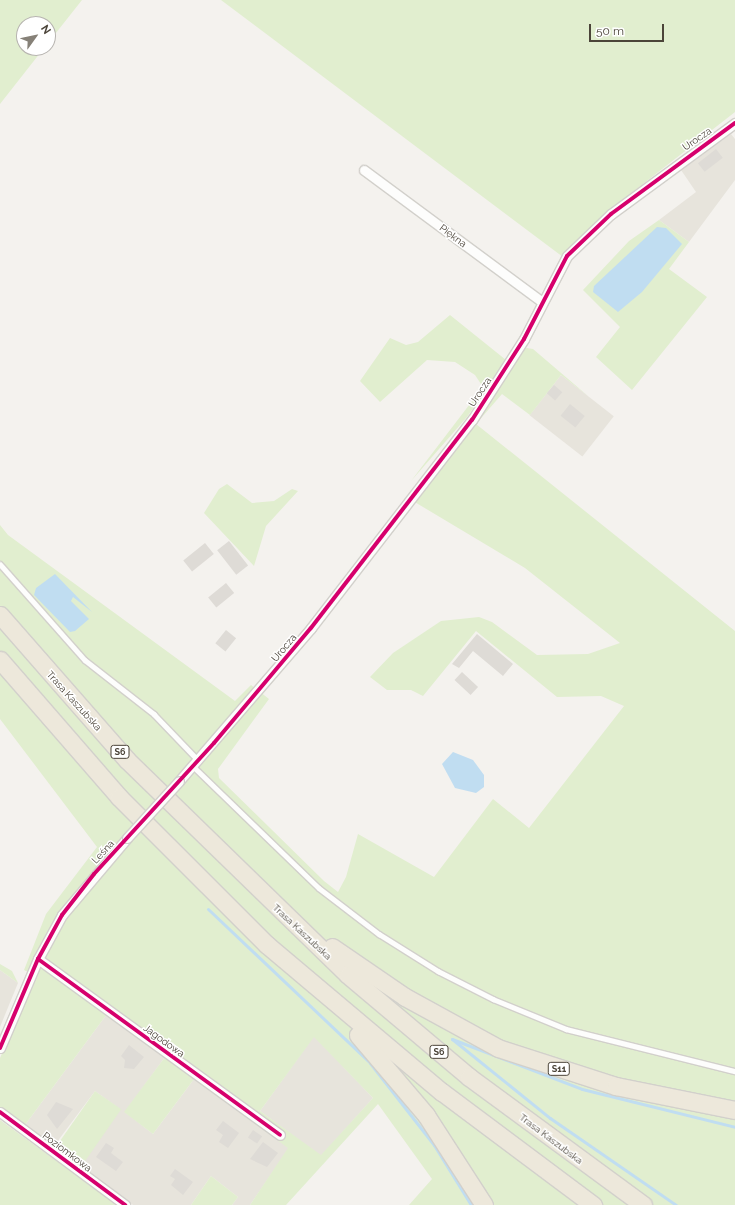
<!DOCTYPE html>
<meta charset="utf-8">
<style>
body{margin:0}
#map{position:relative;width:735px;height:1205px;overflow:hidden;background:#f4f2ee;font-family:Raleway,sans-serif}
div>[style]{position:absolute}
.residential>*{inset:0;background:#e7e4dc;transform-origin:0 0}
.green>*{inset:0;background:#e1eecf;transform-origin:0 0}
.water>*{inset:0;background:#c0ddf1}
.stream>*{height:3px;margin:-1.5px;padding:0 1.5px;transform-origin:1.5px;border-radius:1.5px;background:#c0ddf1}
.building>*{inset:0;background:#dedbd6;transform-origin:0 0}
.roads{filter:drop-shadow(1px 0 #d2d0cb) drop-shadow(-1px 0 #d2d0cb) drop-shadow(0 1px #d2d0cb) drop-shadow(0 -1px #d2d0cb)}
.service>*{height:4.5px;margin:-2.25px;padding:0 2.25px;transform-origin:2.25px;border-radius:2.25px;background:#fdfdfc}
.minor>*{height:9px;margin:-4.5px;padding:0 4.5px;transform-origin:4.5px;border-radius:4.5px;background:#fdfdfc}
.motorway>*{height:17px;margin:-8.5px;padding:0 8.5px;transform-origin:8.5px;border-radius:8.5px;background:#ede8db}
.bridges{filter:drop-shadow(1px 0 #d2d0cb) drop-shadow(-1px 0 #d2d0cb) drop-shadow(0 1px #d2d0cb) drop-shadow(0 -1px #d2d0cb)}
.minor-bridge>*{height:9px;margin:-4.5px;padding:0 4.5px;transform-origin:4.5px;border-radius:4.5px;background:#fdfdfc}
.cycleway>*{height:4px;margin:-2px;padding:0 2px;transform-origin:2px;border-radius:2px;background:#d6006c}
span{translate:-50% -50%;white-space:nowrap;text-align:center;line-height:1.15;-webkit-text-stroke:3px #fff;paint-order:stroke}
.shield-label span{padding:1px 3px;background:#fff;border:1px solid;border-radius:3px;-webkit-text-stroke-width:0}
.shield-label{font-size:9px;color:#4b4439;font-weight:700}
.street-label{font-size:10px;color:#4b4439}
.north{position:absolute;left:16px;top:16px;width:40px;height:40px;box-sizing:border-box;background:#fff;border:1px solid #b7b4b0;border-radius:50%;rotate:57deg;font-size:11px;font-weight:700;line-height:16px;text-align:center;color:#4b4439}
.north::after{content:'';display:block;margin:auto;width:14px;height:18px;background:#868178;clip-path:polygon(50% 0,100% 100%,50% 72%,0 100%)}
.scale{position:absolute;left:589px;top:24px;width:75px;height:18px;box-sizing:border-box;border:2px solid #4b4439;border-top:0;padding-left:5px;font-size:12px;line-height:14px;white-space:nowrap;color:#4b4439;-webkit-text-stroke:3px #fff;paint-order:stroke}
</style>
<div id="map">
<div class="residential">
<div style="clip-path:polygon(731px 134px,735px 139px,735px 180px,689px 242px,659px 220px,696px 192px,681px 170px)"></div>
<div style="left:561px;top:375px;width:67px;height:51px;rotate:38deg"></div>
<div style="clip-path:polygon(0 970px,18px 983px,0 1027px)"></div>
<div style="clip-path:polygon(107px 1014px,165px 1057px,125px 1112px,153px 1134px,194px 1079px,289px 1148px,250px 1205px,232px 1205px,238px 1197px,211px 1176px,191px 1205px,133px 1205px,80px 1165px,120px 1109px,95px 1091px,54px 1146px,25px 1125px)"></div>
<div style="clip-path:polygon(314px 1036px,373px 1098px,321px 1156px,260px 1111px)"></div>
</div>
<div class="green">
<div style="clip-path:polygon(0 0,82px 0,48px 43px,48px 24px,24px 24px,24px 48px,44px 48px,0 104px)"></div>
<div style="clip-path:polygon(221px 0,735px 0,735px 112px,602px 216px,563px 257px)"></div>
<div style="clip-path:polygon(659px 220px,689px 242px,669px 269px,707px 297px,632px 390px,596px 357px,620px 327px,583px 290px,629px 241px)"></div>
<div style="clip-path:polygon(450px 315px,506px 360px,467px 417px,411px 481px,476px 396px,481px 384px,475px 375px,455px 362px,427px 360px,380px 402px,360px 381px,390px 338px,406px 345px,418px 342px)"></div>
<div style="clip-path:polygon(evenodd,527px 348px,533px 349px,588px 396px,561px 375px,530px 415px,502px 394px,476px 424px,735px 631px,735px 1205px,409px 1205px,432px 1179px,378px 1104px,286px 1205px,250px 1205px,288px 1148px,194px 1079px,153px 1134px,124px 1112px,165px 1057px,107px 1014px,25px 1125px,0 1107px,0 1058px,36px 976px,24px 970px,46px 914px,97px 847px,0 719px,0 525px,8px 535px,235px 701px,251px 685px,269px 699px,218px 769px,219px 778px,324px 881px,338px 892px,346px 877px,358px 834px,434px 877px,493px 799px,529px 828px,624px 706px,601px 696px,557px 697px,476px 631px,423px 696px,411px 690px,387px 690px,370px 677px,393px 653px,441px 621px,479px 617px,492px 622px,537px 655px,588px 654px,620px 643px,525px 568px,413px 501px,476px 424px,473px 422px,521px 349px,527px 348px,314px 1037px,373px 1098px,321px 1155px,260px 1111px,314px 1037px)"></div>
<div style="clip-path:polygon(227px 484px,252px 503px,274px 501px,292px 489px,298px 491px,266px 526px,254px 566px,204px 513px,219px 489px)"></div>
<div style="clip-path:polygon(0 964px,12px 971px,18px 983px,0 970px)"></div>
<div style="left:95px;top:1091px;width:32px;height:69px;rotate:35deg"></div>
<div style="clip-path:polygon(0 1120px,117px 1205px,0 1205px)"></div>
<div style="clip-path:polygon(211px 1176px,238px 1197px,232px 1205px,191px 1205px)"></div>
</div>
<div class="water">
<div style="clip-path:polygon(657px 227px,666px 228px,682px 244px,642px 292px,618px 312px,593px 292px,594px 286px)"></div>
<div style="clip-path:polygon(55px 574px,92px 612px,73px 597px,71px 601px,89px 619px,75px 631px,70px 632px,34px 595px,36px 588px)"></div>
<div style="clip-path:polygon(453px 752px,473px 760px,484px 775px,484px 787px,476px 793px,455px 788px,442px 764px)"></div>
</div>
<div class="stream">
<div style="left:208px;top:909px;width:224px;rotate:43.5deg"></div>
<div style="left:370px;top:1063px;width:104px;rotate:52deg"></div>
<div style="left:434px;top:1145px;width:70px;rotate:58.3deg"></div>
<div style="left:452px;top:1039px;width:139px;rotate:21deg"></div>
<div style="left:582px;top:1089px;width:158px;rotate:13.9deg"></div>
<div style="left:452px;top:1039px;width:126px;rotate:38.9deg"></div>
<div style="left:550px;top:1118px;width:153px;rotate:34.6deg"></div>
</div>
<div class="building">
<div style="left:716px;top:149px;width:11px;height:23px;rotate:52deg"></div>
<div style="left:554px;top:385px;width:11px;height:11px;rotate:41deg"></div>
<div style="left:570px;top:404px;width:19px;height:15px;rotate:39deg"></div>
<div style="left:229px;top:541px;width:31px;height:15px;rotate:52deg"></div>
<div style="left:205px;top:543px;width:14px;height:28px;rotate:51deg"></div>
<div style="left:226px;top:583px;width:13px;height:23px;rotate:51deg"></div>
<div style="left:226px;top:630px;width:13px;height:17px;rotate:39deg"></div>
<div style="clip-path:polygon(477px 634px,513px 664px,503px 676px,473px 651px,459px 668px,452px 664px)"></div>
<div style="left:462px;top:672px;width:22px;height:11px;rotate:43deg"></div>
<div style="clip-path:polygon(129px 1045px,144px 1057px,134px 1069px,124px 1068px,125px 1060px,121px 1056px)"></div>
<div style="clip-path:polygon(56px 1102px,73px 1109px,57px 1129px,47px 1115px)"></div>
<div style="clip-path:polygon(223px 1121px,239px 1133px,228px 1148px,219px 1142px,223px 1135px,216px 1130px)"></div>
<div style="left:253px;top:1130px;width:11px;height:9px;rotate:34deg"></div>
<div style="clip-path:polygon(263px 1142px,278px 1153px,267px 1167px,250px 1159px)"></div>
<div style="clip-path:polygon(106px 1143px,114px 1148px,111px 1153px,123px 1162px,116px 1171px,96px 1157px)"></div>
<div style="clip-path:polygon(175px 1169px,193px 1182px,183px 1195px,171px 1185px,175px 1179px,170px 1176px)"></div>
</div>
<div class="roads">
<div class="service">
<div style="left:0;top:564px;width:128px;rotate:48.5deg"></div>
<div style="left:85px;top:660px;width:88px;rotate:38deg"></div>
<div style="left:154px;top:714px;width:64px;rotate:46.3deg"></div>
<div style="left:193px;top:766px;width:175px;rotate:44.1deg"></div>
<div style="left:319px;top:888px;width:76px;rotate:37.5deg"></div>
<div style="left:379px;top:934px;width:70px;rotate:32.1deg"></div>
<div style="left:438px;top:971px;width:62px;rotate:27deg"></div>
<div style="left:493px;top:999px;width:79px;rotate:22.3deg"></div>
<div style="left:566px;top:1029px;width:174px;rotate:14deg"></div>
</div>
<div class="minor">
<div style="left:364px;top:170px;width:220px;rotate:36.5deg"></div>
<div style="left:179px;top:781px;width:202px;rotate:-49.2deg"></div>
<div style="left:311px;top:628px;width:263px;rotate:-52.3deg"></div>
<div style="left:472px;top:420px;width:96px;rotate:-57.3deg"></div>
<div style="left:524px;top:339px;width:93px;rotate:-62.6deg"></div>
<div style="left:567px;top:256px;width:61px;rotate:-43.7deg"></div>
<div style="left:611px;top:214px;width:154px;rotate:-36.3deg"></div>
<div style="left:38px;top:959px;width:299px;rotate:36deg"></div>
<div style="left:0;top:1048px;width:97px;rotate:-66.9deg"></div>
<div style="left:38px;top:959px;width:50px;rotate:-61.4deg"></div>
<div style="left:62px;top:915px;width:101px;rotate:-49.8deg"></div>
<div style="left:0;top:1112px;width:156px;rotate:36.6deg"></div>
</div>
<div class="motorway">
<div style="left:0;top:615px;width:193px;rotate:48.8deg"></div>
<div style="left:127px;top:760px;width:308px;rotate:44.2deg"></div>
<div style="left:348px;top:975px;width:158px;rotate:40.1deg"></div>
<div style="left:469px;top:1077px;width:216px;rotate:36.3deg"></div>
<div style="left:0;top:660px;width:181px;rotate:49deg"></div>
<div style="left:119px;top:797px;width:208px;rotate:45deg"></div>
<div style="left:266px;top:944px;width:230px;rotate:40.1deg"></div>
<div style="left:442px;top:1092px;width:189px;rotate:36.8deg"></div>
<div style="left:332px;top:947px;width:88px;rotate:34.4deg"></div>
<div style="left:405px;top:997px;width:106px;rotate:28.7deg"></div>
<div style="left:498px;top:1048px;width:124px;rotate:17.9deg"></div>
<div style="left:616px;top:1086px;width:121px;rotate:11.4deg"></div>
<div style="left:358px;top:1035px;width:105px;rotate:49.6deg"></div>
<div style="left:426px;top:1115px;width:107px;rotate:57.2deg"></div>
</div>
</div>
<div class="bridges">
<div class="minor-bridge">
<div style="left:127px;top:838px;width:77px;rotate:-47.6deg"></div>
</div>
</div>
<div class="cycleway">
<div style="left:38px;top:959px;width:299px;rotate:36deg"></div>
<div style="left:0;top:1048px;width:97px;rotate:-66.9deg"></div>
<div style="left:38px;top:959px;width:50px;rotate:-61.4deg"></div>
<div style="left:62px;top:915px;width:52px;rotate:-52deg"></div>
<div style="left:94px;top:874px;width:178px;rotate:-47.5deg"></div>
<div style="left:214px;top:743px;width:150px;rotate:-49.9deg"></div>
<div style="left:311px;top:628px;width:263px;rotate:-52.3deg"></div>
<div style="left:472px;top:420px;width:96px;rotate:-57.3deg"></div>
<div style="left:524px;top:339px;width:93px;rotate:-62.6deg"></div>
<div style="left:567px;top:256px;width:61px;rotate:-43.7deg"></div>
<div style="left:611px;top:214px;width:154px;rotate:-36.3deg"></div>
<div style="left:0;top:1112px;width:156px;rotate:36.6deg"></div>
</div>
<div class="shield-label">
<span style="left:120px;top:752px">S6</span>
<span style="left:439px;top:1052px">S6</span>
<span style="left:559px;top:1069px">S11</span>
</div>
<div class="street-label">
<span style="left:697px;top:139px;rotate:-35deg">Urocza</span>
<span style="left:453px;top:236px;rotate:37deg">Piękna</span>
<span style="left:480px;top:392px;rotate:-57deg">Urocza</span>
<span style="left:284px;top:648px;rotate:-50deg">Urocza</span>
<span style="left:74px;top:701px;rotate:48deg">Trasa Kaszubska</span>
<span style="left:103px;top:852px;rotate:-47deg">Leśna</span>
<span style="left:302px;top:932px;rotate:43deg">Trasa Kaszubska</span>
<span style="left:164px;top:1041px;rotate:36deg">Jagodowa</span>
<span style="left:551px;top:1139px;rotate:37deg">Trasa Kaszubska</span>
<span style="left:67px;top:1152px;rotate:37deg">Poziomkowa</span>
</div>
<div class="north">N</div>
<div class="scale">50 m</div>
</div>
